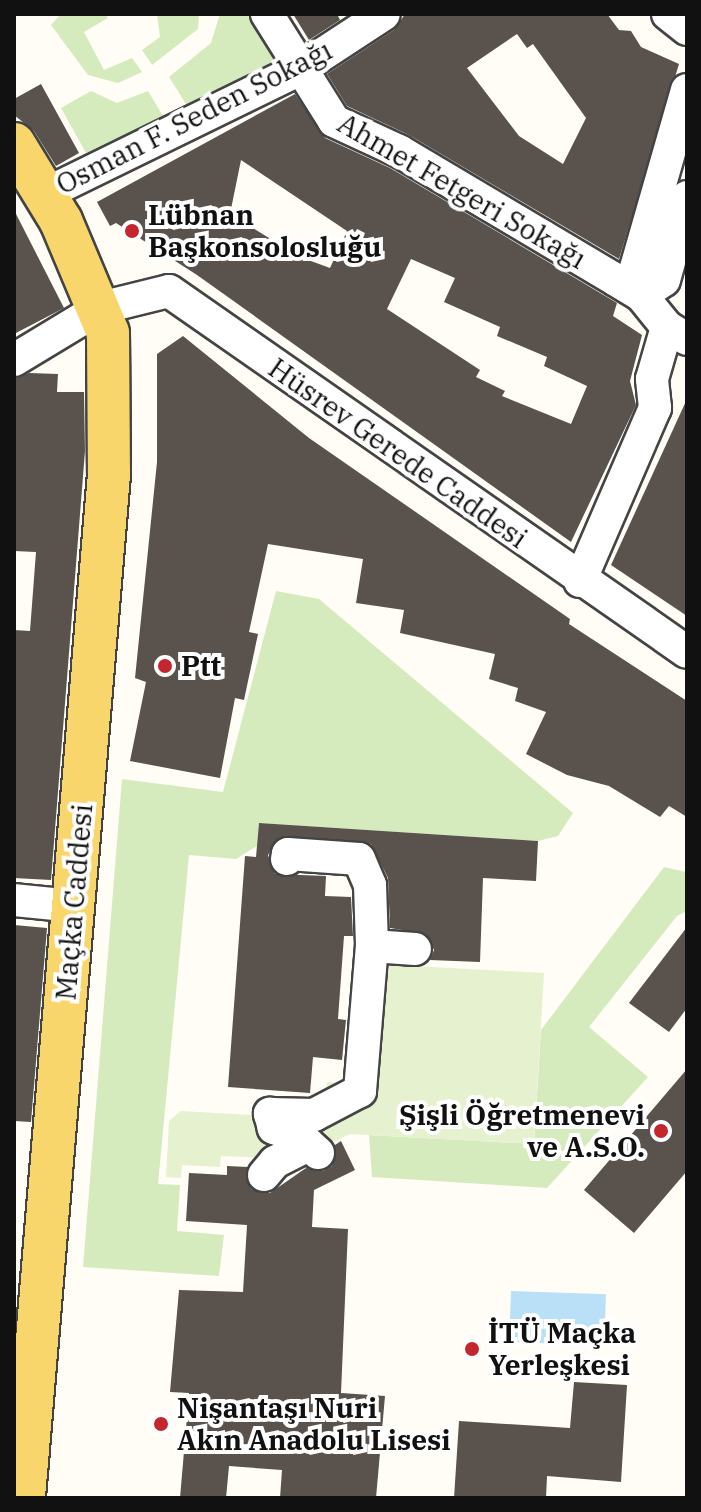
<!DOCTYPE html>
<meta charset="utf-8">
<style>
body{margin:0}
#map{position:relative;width:701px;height:1512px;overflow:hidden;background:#fffdf5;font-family:"IBM Plex Serif",serif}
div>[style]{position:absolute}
.green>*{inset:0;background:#d5ebbd}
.pitch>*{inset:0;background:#e6f2cf}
.water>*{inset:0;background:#b9e0f7;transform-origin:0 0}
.building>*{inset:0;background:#5a524d}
.roads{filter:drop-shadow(2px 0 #444) drop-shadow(-2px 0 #444) drop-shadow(0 2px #444) drop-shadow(0 -2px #444)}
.minor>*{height:32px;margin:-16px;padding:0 16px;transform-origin:16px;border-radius:16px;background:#fff}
.major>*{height:42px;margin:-21px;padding:0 21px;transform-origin:21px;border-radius:21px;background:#f9d66b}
.dots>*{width:22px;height:22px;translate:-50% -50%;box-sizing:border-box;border:4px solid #fff;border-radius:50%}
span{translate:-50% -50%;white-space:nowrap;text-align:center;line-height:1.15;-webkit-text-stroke:8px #fff;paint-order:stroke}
.street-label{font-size:28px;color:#111}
.poi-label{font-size:28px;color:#111;font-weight:700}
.left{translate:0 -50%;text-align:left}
.right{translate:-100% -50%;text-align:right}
.frame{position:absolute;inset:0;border:16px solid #111;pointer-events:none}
</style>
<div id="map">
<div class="green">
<div style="clip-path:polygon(61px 14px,105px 14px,108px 18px,84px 32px,104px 70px,132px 58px,142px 72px,118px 83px,88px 75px,51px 25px)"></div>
<div style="clip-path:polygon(157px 14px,199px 14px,198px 29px,152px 65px,142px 50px,160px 37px)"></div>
<div style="clip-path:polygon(220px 14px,253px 14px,280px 58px,186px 104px,169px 77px,211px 43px)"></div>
<div style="clip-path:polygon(91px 91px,117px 103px,148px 91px,163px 116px,86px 153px,61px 108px)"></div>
<div style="clip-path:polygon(276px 591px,319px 599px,573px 813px,558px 836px,538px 841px,259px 823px,257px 846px,236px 859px,189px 855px,158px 1184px,180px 1185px,177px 1231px,224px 1235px,219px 1276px,83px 1267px,122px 779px,223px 792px)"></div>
<div style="clip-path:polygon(664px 867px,686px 872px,687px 911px,677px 916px,589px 1027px,648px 1077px,547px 1188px,372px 1177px,369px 1135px,534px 1144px,541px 1030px)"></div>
</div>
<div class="pitch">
<div style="clip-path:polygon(360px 963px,544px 973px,534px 1144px,350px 1134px,270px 1172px,271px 1158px,221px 1156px,220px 1167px,182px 1165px,181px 1178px,166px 1177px,169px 1121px,181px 1111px,324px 1119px,327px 1082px,350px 1083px)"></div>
</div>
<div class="water">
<div style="left:511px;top:1291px;width:95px;height:51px;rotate:2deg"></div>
</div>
<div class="building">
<div style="clip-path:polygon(293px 14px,337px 14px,340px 20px,309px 40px)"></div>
<div style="clip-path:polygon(evenodd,405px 14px,607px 14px,619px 30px,631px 31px,641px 47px,679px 64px,619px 259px,409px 135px,347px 106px,327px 74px,394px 30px,405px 14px,517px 34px,527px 48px,533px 44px,586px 118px,563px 164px,519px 136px,467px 68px,517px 34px)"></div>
<div style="clip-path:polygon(41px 84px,79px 153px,56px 166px,34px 131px,14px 115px,14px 99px)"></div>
<div style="clip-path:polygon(evenodd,295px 94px,325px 138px,390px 168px,617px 303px,613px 316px,642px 335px,630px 381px,636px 405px,571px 542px,197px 275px,116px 223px,110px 226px,97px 202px,295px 94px,241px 160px,347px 231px,330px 268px,300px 257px,230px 214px,241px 160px,295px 94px,411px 259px,455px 278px,444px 302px,500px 327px,497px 336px,547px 357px,544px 366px,587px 386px,571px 424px,502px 396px,505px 391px,476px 377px,480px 370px,387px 309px,411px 259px)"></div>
<div style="clip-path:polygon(14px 210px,64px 308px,14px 334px)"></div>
<div style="clip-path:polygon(183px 336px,309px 438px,570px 619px,569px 624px,687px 701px,687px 817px,669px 806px,660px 817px,609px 786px,567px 775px,526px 754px,546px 712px,515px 701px,518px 688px,489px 679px,495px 654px,400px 633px,404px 610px,356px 603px,363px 559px,268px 544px,249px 632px,258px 634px,244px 700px,235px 698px,220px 778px,130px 761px,146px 682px,135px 678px,157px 462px,157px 354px)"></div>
<div style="clip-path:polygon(29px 373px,58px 374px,57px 392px,84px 392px,85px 451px,51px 880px,14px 878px,14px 630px,30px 631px,36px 552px,14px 551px,14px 379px)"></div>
<div style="clip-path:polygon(687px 399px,687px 616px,611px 565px)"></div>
<div style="clip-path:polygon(259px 823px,538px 841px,536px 881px,483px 878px,480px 962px,430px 960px,434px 950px,426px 934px,390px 928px,388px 878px,371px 844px,280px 837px,268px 855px,275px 874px,326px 876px,325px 896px,351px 897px,353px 936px,344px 936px,338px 1019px,346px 1020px,342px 1060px,313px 1057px,310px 1093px,228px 1087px,245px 856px,256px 857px)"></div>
<div style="clip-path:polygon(14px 925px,47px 928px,31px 1122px,14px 1121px)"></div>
<div style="clip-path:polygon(687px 927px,687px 1008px,669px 1032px,629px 1003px)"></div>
<div style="clip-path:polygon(687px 1069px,687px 1171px,634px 1233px,584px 1190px)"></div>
<div style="clip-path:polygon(341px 1141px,355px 1170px,314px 1190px,312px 1227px,348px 1229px,341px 1393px,385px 1396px,376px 1498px,280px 1498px,282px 1470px,229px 1466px,226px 1498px,180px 1498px,189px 1393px,170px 1392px,179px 1290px,243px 1292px,247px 1225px,186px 1221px,189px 1173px,227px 1175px,227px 1166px,248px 1167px,251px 1189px,270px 1193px,306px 1168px,323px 1171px,332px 1166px,335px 1145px)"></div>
<div style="clip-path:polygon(574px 1382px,627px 1385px,621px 1482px,547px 1476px,546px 1498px,454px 1498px,459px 1421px,570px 1428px)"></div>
</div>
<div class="roads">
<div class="minor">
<div style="left:267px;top:14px;width:126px;rotate:57.9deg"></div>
<div style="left:334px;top:121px;width:72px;rotate:24.8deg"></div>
<div style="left:399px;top:151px;width:252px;rotate:30.7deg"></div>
<div style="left:616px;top:280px;width:29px;rotate:31deg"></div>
<div style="left:641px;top:295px;width:41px;rotate:50.9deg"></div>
<div style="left:667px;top:327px;width:23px;rotate:31deg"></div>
<div style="left:668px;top:14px;width:24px;rotate:38deg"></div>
<div style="left:687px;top:90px;width:188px;rotate:106deg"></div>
<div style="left:635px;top:271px;width:25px;rotate:76deg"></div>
<div style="left:641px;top:295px;width:27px;rotate:-33deg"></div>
<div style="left:664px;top:280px;width:86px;rotate:-74.5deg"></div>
<div style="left:45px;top:194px;width:284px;rotate:-26.1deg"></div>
<div style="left:300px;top:69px;width:100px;rotate:-33.2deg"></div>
<div style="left:14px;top:360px;width:100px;rotate:-31.2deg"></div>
<div style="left:100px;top:308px;width:71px;rotate:-13.8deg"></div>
<div style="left:169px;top:291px;width:631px;rotate:34.87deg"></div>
<div style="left:580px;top:581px;width:189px;rotate:-66.6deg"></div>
<div style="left:655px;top:408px;width:29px;rotate:-96deg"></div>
<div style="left:652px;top:379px;width:54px;rotate:-73.9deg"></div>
<div style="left:287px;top:859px;width:5px;rotate:-79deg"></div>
<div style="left:288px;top:854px;width:71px;rotate:4deg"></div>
<div style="left:359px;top:859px;width:28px;rotate:67deg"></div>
<div style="left:370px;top:885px;width:61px;rotate:88.1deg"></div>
<div style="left:372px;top:946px;width:43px;rotate:4deg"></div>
<div style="left:14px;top:900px;width:60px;rotate:5.7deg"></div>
<div style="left:318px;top:1153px;width:24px;rotate:-138deg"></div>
<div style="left:300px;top:1137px;width:28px;rotate:-161deg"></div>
<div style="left:274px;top:1128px;width:15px;rotate:-106deg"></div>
<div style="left:270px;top:1114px;width:44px;rotate:1.3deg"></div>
<div style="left:314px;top:1115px;width:52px;rotate:-27.6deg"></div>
<div style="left:360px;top:1091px;width:145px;rotate:-85.3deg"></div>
<div style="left:264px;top:1175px;width:17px;rotate:-50deg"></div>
<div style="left:275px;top:1162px;width:38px;rotate:-27deg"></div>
</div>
<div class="major">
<div style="left:14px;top:144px;width:90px;rotate:58.6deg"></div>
<div style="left:61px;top:221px;width:121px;rotate:67.2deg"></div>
<div style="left:108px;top:333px;width:141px;rotate:89.6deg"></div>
<div style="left:109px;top:474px;width:1028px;rotate:94.75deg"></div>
</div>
</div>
<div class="dots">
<div style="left:132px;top:231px;background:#c4262e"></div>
<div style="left:165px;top:666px;background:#c4262e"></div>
<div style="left:661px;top:1131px;background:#c4262e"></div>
<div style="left:472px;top:1349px;background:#c4262e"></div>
<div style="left:161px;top:1424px;background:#c4262e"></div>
</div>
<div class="street-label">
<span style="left:194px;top:117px;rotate:-27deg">Osman F. Seden Sokağı</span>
<span style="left:462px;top:191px;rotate:30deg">Ahmet Fetgeri Sokağı</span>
<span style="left:398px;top:453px;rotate:35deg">Hüsrev Gerede Caddesi</span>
<span style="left:74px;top:902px;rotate:-85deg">Maçka Caddesi</span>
</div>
<div class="poi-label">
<span class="left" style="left:148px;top:231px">Lübnan<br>Başkonsolosluğu</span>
<span class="left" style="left:181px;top:666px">Ptt</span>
<span class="right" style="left:645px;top:1131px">Şişli Öğretmenevi<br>ve A.S.O.</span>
<span class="left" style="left:488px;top:1349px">İTÜ Maçka<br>Yerleşkesi</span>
<span class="left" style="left:177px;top:1424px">Nişantaşı Nuri<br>Akın Anadolu Lisesi</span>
</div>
<div class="frame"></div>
</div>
